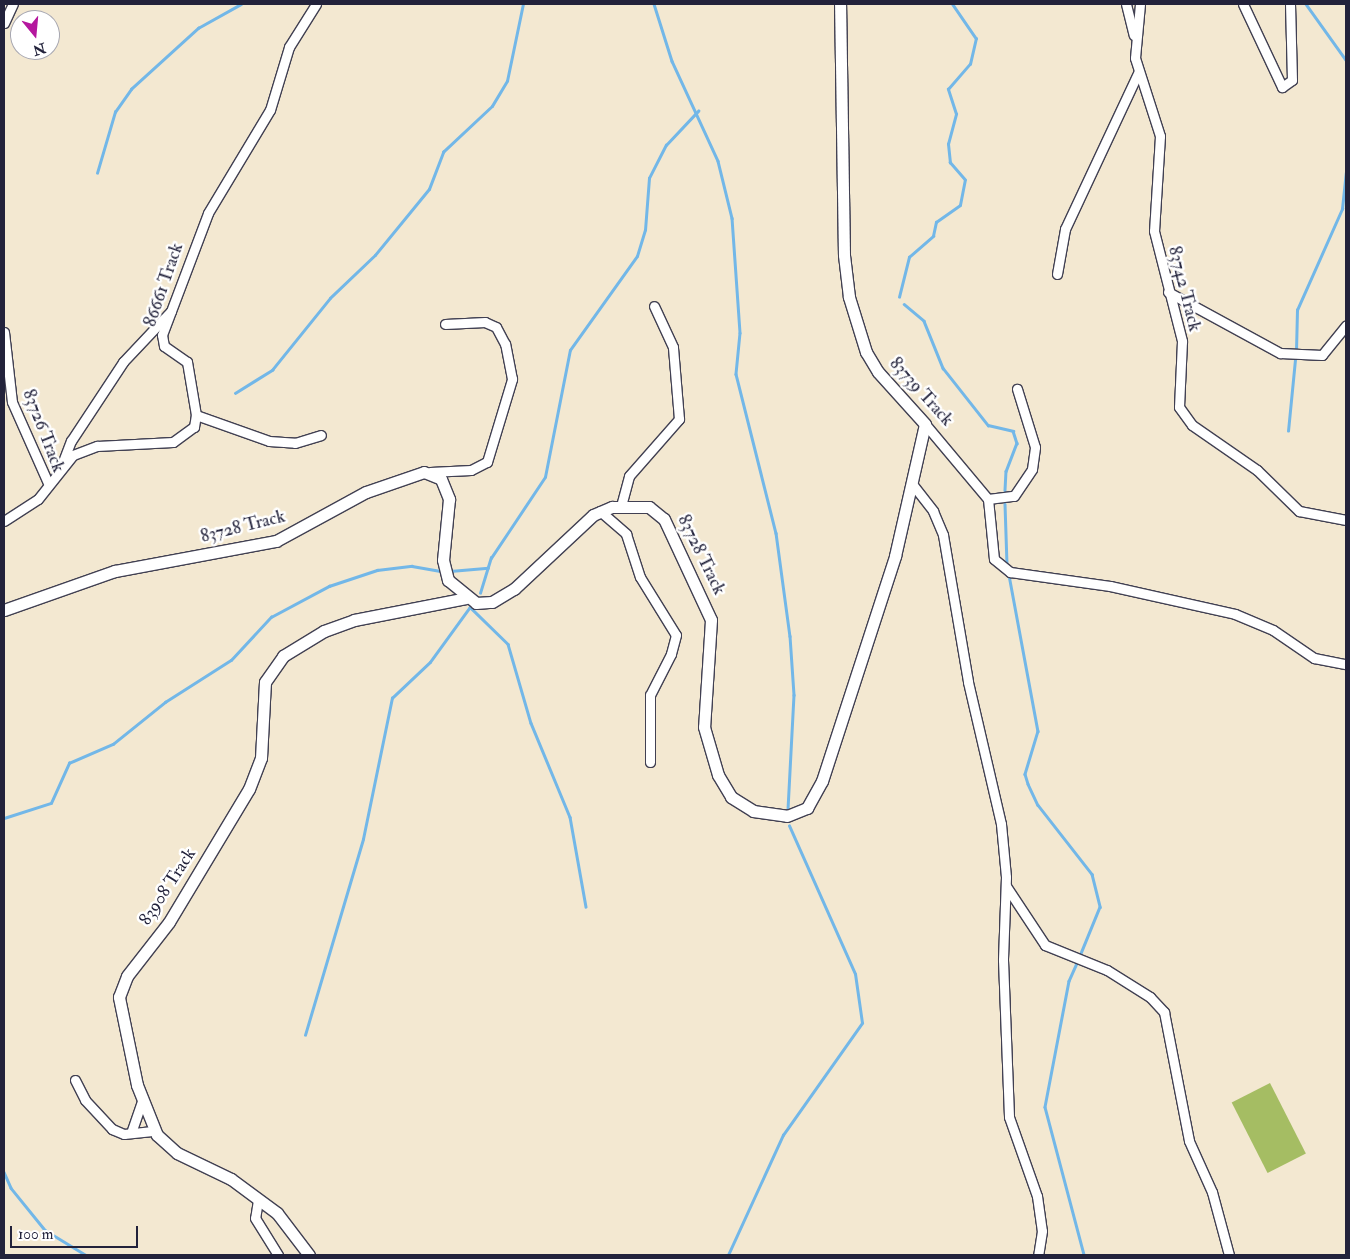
<!DOCTYPE html>
<style>
body{margin:0}
#map{position:relative;width:1350px;height:1259px;overflow:hidden;background:#f3e8d1;font-family:"IM FELL Double Pica",serif}
div>[style]{position:absolute}
.green>*{inset:0;background:#a5bd63;transform-origin:0 0}
.stream>*{height:2.5px;margin:-1.25px;padding:0 1.25px;transform-origin:1.25px;border-radius:1.25px;background:#72b7e8}
.roads{filter:drop-shadow(1px 0 #414052) drop-shadow(-1px 0 #414052) drop-shadow(0 1px #414052) drop-shadow(0 -1px #414052)}
.minor>*{height:9px;margin:-4.5px;padding:0 4.5px;transform-origin:4.5px;border-radius:4.5px;background:#fff}
.tertiary>*{height:11px;margin:-5.5px;padding:0 5.5px;transform-origin:5.5px;border-radius:5.5px;background:#fff}
span{translate:-50% -50%;white-space:nowrap;text-align:center;line-height:1.15;-webkit-text-stroke:5px #fff;paint-order:stroke}
.street-label{font-size:18px;color:#22223b}
.frame{position:absolute;inset:0;border:5px solid #22223b;pointer-events:none}
.north{position:absolute;left:10px;top:10px;width:50px;height:50px;box-sizing:border-box;background:#fff;border:1px solid #a7a7b1;border-radius:50%;rotate:163deg;font-size:14px;font-weight:700;line-height:20px;text-align:center;color:#22223b}
.north::after{content:'';display:block;margin:auto;width:18px;height:22px;background:#b5179e;clip-path:polygon(50% 0,100% 100%,50% 72%,0 100%)}
.scale{position:absolute;left:10px;top:1226px;width:128px;height:22px;box-sizing:border-box;border:2px solid #22223b;border-top:0;padding-left:6px;font-size:15px;line-height:18px;white-space:nowrap;color:#22223b;-webkit-text-stroke:4px #fff;paint-order:stroke}
</style>
<div id="map">
<div class="green">
<div style="left:1270px;top:1083px;width:79px;height:43px;rotate:63deg"></div>
</div>
<div class="stream">
<div style="left:654px;top:4px;width:60px;rotate:72.5deg"></div>
<div style="left:672px;top:61px;width:110px;rotate:65.3deg"></div>
<div style="left:718px;top:161px;width:59px;rotate:76.2deg"></div>
<div style="left:732px;top:218px;width:115px;rotate:86deg"></div>
<div style="left:740px;top:333px;width:41px;rotate:95.6deg"></div>
<div style="left:736px;top:374px;width:164px;rotate:75.9deg"></div>
<div style="left:776px;top:533px;width:104px;rotate:82.3deg"></div>
<div style="left:790px;top:636px;width:59px;rotate:86.1deg"></div>
<div style="left:794px;top:695px;width:113px;rotate:93deg"></div>
<div style="left:1306px;top:4px;width:69px;rotate:54.5deg"></div>
<div style="left:97px;top:173px;width:64px;rotate:-73.6deg"></div>
<div style="left:115px;top:112px;width:28px;rotate:-55deg"></div>
<div style="left:131px;top:89px;width:91px;rotate:-42.3deg"></div>
<div style="left:198px;top:28px;width:49px;rotate:-29.2deg"></div>
<div style="left:899px;top:297px;width:41px;rotate:-76deg"></div>
<div style="left:909px;top:257px;width:32px;rotate:-41deg"></div>
<div style="left:933px;top:236px;width:14px;rotate:-78deg"></div>
<div style="left:936px;top:222px;width:29px;rotate:-35deg"></div>
<div style="left:960px;top:205px;width:25px;rotate:-79deg"></div>
<div style="left:965px;top:180px;width:23px;rotate:-131deg"></div>
<div style="left:950px;top:163px;width:19px;rotate:-96deg"></div>
<div style="left:948px;top:144px;width:31px;rotate:-75deg"></div>
<div style="left:956px;top:114px;width:26px;rotate:-108deg"></div>
<div style="left:948px;top:89px;width:33px;rotate:-49deg"></div>
<div style="left:970px;top:64px;width:26px;rotate:-77deg"></div>
<div style="left:976px;top:39px;width:42px;rotate:-124.4deg"></div>
<div style="left:904px;top:304px;width:26px;rotate:40deg"></div>
<div style="left:924px;top:321px;width:51px;rotate:68deg"></div>
<div style="left:943px;top:368px;width:73px;rotate:51.7deg"></div>
<div style="left:988px;top:425px;width:26px;rotate:13deg"></div>
<div style="left:1013px;top:431px;width:13px;rotate:72deg"></div>
<div style="left:1017px;top:443px;width:30px;rotate:111deg"></div>
<div style="left:1006px;top:471px;width:19px;rotate:93deg"></div>
<div style="left:1296px;top:351px;width:41px;rotate:-88.6deg"></div>
<div style="left:1297px;top:310px;width:111px;rotate:-66deg"></div>
<div style="left:1342px;top:209px;width:36px;rotate:-84deg"></div>
<div style="left:235px;top:393px;width:44px;rotate:-31.9deg"></div>
<div style="left:272px;top:370px;width:92px;rotate:-51.1deg"></div>
<div style="left:330px;top:298px;width:62px;rotate:-43.7deg"></div>
<div style="left:375px;top:255px;width:85px;rotate:-50.7deg"></div>
<div style="left:429px;top:189px;width:40px;rotate:-69deg"></div>
<div style="left:443px;top:152px;width:67px;rotate:-43.2deg"></div>
<div style="left:492px;top:106px;width:29px;rotate:-59deg"></div>
<div style="left:507px;top:81px;width:79px;rotate:-78.3deg"></div>
<div style="left:1288px;top:431px;width:72px;rotate:-84.4deg"></div>
<div style="left:1005px;top:504px;width:60px;rotate:88.1deg"></div>
<div style="left:450px;top:571px;width:38px;rotate:-5deg"></div>
<div style="left:1009px;top:575px;width:159px;rotate:79.5deg"></div>
<div style="left:1038px;top:731px;width:45px;rotate:106.8deg"></div>
<div style="left:1025px;top:774px;width:10px;rotate:73deg"></div>
<div style="left:1028px;top:784px;width:23px;rotate:65deg"></div>
<div style="left:1038px;top:805px;width:88px;rotate:52deg"></div>
<div style="left:1092px;top:874px;width:34px;rotate:76deg"></div>
<div style="left:1100px;top:907px;width:53px;rotate:112.2deg"></div>
<div style="left:480px;top:593px;width:37px;rotate:-73deg"></div>
<div style="left:491px;top:558px;width:97px;rotate:-56.3deg"></div>
<div style="left:545px;top:477px;width:129px;rotate:-78.9deg"></div>
<div style="left:570px;top:350px;width:115px;rotate:-54.5deg"></div>
<div style="left:637px;top:256px;width:27px;rotate:-73deg"></div>
<div style="left:645px;top:230px;width:52px;rotate:-85.6deg"></div>
<div style="left:649px;top:178px;width:37px;rotate:-63deg"></div>
<div style="left:666px;top:145px;width:47px;rotate:-46.7deg"></div>
<div style="left:4px;top:818px;width:49px;rotate:-17.7deg"></div>
<div style="left:51px;top:803px;width:44px;rotate:-65.8deg"></div>
<div style="left:69px;top:763px;width:48px;rotate:-23.4deg"></div>
<div style="left:113px;top:744px;width:67px;rotate:-38.9deg"></div>
<div style="left:165px;top:702px;width:78px;rotate:-32.5deg"></div>
<div style="left:231px;top:660px;width:59px;rotate:-47.1deg"></div>
<div style="left:271px;top:617px;width:66px;rotate:-28.1deg"></div>
<div style="left:329px;top:586px;width:51px;rotate:-18.4deg"></div>
<div style="left:377px;top:570px;width:35px;rotate:-7deg"></div>
<div style="left:412px;top:566px;width:27px;rotate:10deg"></div>
<div style="left:1078px;top:961px;width:22px;rotate:114deg"></div>
<div style="left:1069px;top:981px;width:128px;rotate:100.8deg"></div>
<div style="left:1045px;top:1107px;width:153px;rotate:75.2deg"></div>
<div style="left:305px;top:1035px;width:204px;rotate:-73.5deg"></div>
<div style="left:363px;top:839px;width:144px;rotate:-78.4deg"></div>
<div style="left:392px;top:698px;width:52px;rotate:-43.5deg"></div>
<div style="left:430px;top:662px;width:68px;rotate:-54deg"></div>
<div style="left:470px;top:607px;width:53px;rotate:44.2deg"></div>
<div style="left:508px;top:644px;width:82px;rotate:73.8deg"></div>
<div style="left:531px;top:723px;width:102px;rotate:67.5deg"></div>
<div style="left:570px;top:817px;width:91px;rotate:79.9deg"></div>
<div style="left:4px;top:1172px;width:17px;rotate:66deg"></div>
<div style="left:11px;top:1188px;width:54px;rotate:51deg"></div>
<div style="left:45px;top:1230px;width:48px;rotate:31.4deg"></div>
<div style="left:728px;top:1255px;width:132px;rotate:-65.4deg"></div>
<div style="left:783px;top:1135px;width:137px;rotate:-54.8deg"></div>
<div style="left:862px;top:1023px;width:49px;rotate:-98.1deg"></div>
<div style="left:855px;top:974px;width:162px;rotate:-114deg"></div>
</div>
<div class="roads">
<div class="minor">
<div style="left:1126px;top:4px;width:32px;rotate:76deg"></div>
<div style="left:1140px;top:4px;width:54px;rotate:95.3deg"></div>
<div style="left:1135px;top:58px;width:82px;rotate:72.2deg"></div>
<div style="left:1160px;top:136px;width:95px;rotate:93.6deg"></div>
<div style="left:1154px;top:231px;width:114px;rotate:75.7deg"></div>
<div style="left:1182px;top:341px;width:66px;rotate:92.6deg"></div>
<div style="left:1179px;top:407px;width:22px;rotate:54deg"></div>
<div style="left:1192px;top:425px;width:79px;rotate:34.7deg"></div>
<div style="left:1257px;top:470px;width:59px;rotate:44.3deg"></div>
<div style="left:1299px;top:511px;width:48px;rotate:10.8deg"></div>
<div style="left:1243px;top:4px;width:92px;rotate:64.8deg"></div>
<div style="left:1282px;top:87px;width:12px;rotate:-35deg"></div>
<div style="left:1292px;top:80px;width:76px;rotate:-91.5deg"></div>
<div style="left:4px;top:23px;width:21px;rotate:-65deg"></div>
<div style="left:1057px;top:274px;width:46px;rotate:-79.9deg"></div>
<div style="left:1065px;top:229px;width:174px;rotate:-64.9deg"></div>
<div style="left:1168px;top:292px;width:128px;rotate:28.6deg"></div>
<div style="left:1280px;top:353px;width:42px;rotate:2.7deg"></div>
<div style="left:1322px;top:355px;width:38px;rotate:-51deg"></div>
<div style="left:4px;top:332px;width:70px;rotate:83.5deg"></div>
<div style="left:12px;top:402px;width:89px;rotate:66deg"></div>
<div style="left:196px;top:415px;width:77px;rotate:19.6deg"></div>
<div style="left:269px;top:441px;width:26px;rotate:4deg"></div>
<div style="left:295px;top:443px;width:27px;rotate:-17deg"></div>
<div style="left:925px;top:424px;width:98px;rotate:50deg"></div>
<div style="left:988px;top:499px;width:26px;rotate:-7deg"></div>
<div style="left:1014px;top:496px;width:32px;rotate:-56deg"></div>
<div style="left:1032px;top:469px;width:22px;rotate:-82deg"></div>
<div style="left:1035px;top:447px;width:61px;rotate:-107.2deg"></div>
<div style="left:62px;top:464px;width:25px;rotate:-69deg"></div>
<div style="left:71px;top:441px;width:95px;rotate:-56.6deg"></div>
<div style="left:123px;top:362px;width:70px;rotate:-46.7deg"></div>
<div style="left:430px;top:472px;width:41px;rotate:-2.8deg"></div>
<div style="left:471px;top:470px;width:18px;rotate:-27deg"></div>
<div style="left:487px;top:462px;width:87px;rotate:-73.2deg"></div>
<div style="left:512px;top:379px;width:36px;rotate:-101deg"></div>
<div style="left:505px;top:344px;width:19px;rotate:-118deg"></div>
<div style="left:496px;top:327px;width:12px;rotate:-156deg"></div>
<div style="left:485px;top:322px;width:40px;rotate:177.1deg"></div>
<div style="left:913px;top:485px;width:33px;rotate:52deg"></div>
<div style="left:933px;top:511px;width:26px;rotate:67deg"></div>
<div style="left:943px;top:535px;width:149px;rotate:80.3deg"></div>
<div style="left:968px;top:682px;width:146px;rotate:76.9deg"></div>
<div style="left:1001px;top:824px;width:53px;rotate:84.6deg"></div>
<div style="left:1006px;top:877px;width:83px;rotate:92.1deg"></div>
<div style="left:1003px;top:960px;width:157px;rotate:87.8deg"></div>
<div style="left:1009px;top:1117px;width:84px;rotate:70.5deg"></div>
<div style="left:1037px;top:1196px;width:35px;rotate:82deg"></div>
<div style="left:1042px;top:1231px;width:24px;rotate:99deg"></div>
<div style="left:988px;top:499px;width:60px;rotate:84.3deg"></div>
<div style="left:994px;top:559px;width:21px;rotate:39deg"></div>
<div style="left:1010px;top:572px;width:101px;rotate:8deg"></div>
<div style="left:1110px;top:586px;width:128px;rotate:12.6deg"></div>
<div style="left:1235px;top:614px;width:41px;rotate:22.8deg"></div>
<div style="left:1273px;top:630px;width:50px;rotate:34.3deg"></div>
<div style="left:1314px;top:658px;width:33px;rotate:11deg"></div>
<div style="left:621px;top:506px;width:31px;rotate:-75deg"></div>
<div style="left:629px;top:476px;width:76px;rotate:-48.7deg"></div>
<div style="left:679px;top:419px;width:72px;rotate:-94.8deg"></div>
<div style="left:673px;top:347px;width:45px;rotate:-114.9deg"></div>
<div style="left:600px;top:511px;width:35px;rotate:41deg"></div>
<div style="left:626px;top:534px;width:45px;rotate:72deg"></div>
<div style="left:640px;top:577px;width:68px;rotate:58.2deg"></div>
<div style="left:676px;top:635px;width:20px;rotate:105deg"></div>
<div style="left:671px;top:654px;width:46px;rotate:117.1deg"></div>
<div style="left:650px;top:695px;width:67px;rotate:90deg"></div>
<div style="left:4px;top:521px;width:40px;rotate:-32.9deg"></div>
<div style="left:38px;top:499px;width:56px;rotate:-51.5deg"></div>
<div style="left:73px;top:455px;width:26px;rotate:-21deg"></div>
<div style="left:97px;top:446px;width:76px;rotate:-3deg"></div>
<div style="left:173px;top:442px;width:26px;rotate:-36deg"></div>
<div style="left:194px;top:427px;width:12px;rotate:-81deg"></div>
<div style="left:196px;top:415px;width:54px;rotate:-99.6deg"></div>
<div style="left:187px;top:362px;width:28px;rotate:-145deg"></div>
<div style="left:164px;top:346px;width:11px;rotate:-100deg"></div>
<div style="left:162px;top:335px;width:130px;rotate:-69.3deg"></div>
<div style="left:208px;top:213px;width:120px;rotate:-59deg"></div>
<div style="left:270px;top:110px;width:66px;rotate:-73.2deg"></div>
<div style="left:289px;top:47px;width:51px;rotate:-57.9deg"></div>
<div style="left:1006px;top:886px;width:71px;rotate:56.5deg"></div>
<div style="left:1045px;top:945px;width:67px;rotate:22deg"></div>
<div style="left:1107px;top:970px;width:51px;rotate:32.1deg"></div>
<div style="left:1150px;top:997px;width:21px;rotate:47deg"></div>
<div style="left:1164px;top:1012px;width:131px;rotate:79deg"></div>
<div style="left:1189px;top:1141px;width:56px;rotate:65.7deg"></div>
<div style="left:1212px;top:1192px;width:65px;rotate:74.9deg"></div>
<div style="left:75px;top:1080px;width:22px;rotate:63deg"></div>
<div style="left:85px;top:1100px;width:40px;rotate:47deg"></div>
<div style="left:112px;top:1129px;width:13px;rotate:23deg"></div>
<div style="left:124px;top:1134px;width:31px;rotate:-6deg"></div>
<div style="left:131px;top:1133px;width:34px;rotate:-71deg"></div>
<div style="left:258px;top:1200px;width:18px;rotate:99deg"></div>
<div style="left:255px;top:1218px;width:44px;rotate:58.1deg"></div>
</div>
<div class="tertiary">
<div style="left:4px;top:610px;width:118px;rotate:-19.4deg"></div>
<div style="left:115px;top:571px;width:164px;rotate:-10.6deg"></div>
<div style="left:276px;top:541px;width:102px;rotate:-28.6deg"></div>
<div style="left:366px;top:492px;width:61px;rotate:-19deg"></div>
<div style="left:424px;top:472px;width:18px;rotate:22deg"></div>
<div style="left:441px;top:479px;width:22px;rotate:68deg"></div>
<div style="left:449px;top:499px;width:61px;rotate:95.6deg"></div>
<div style="left:443px;top:560px;width:21px;rotate:76deg"></div>
<div style="left:448px;top:580px;width:36px;rotate:39deg"></div>
<div style="left:476px;top:603px;width:16px;rotate:-4deg"></div>
<div style="left:492px;top:602px;width:26px;rotate:-31deg"></div>
<div style="left:514px;top:589px;width:108px;rotate:-43.1deg"></div>
<div style="left:593px;top:515px;width:21px;rotate:-23deg"></div>
<div style="left:612px;top:507px;width:37px"></div>
<div style="left:649px;top:507px;width:19px;rotate:39deg"></div>
<div style="left:664px;top:519px;width:111px;rotate:65deg"></div>
<div style="left:711px;top:620px;width:107px;rotate:93.7deg"></div>
<div style="left:704px;top:727px;width:50px;rotate:73.7deg"></div>
<div style="left:718px;top:775px;width:26px;rotate:59deg"></div>
<div style="left:731px;top:797px;width:26px;rotate:32deg"></div>
<div style="left:753px;top:811px;width:34px;rotate:8deg"></div>
<div style="left:787px;top:816px;width:22px;rotate:-22deg"></div>
<div style="left:807px;top:808px;width:31px;rotate:-61deg"></div>
<div style="left:822px;top:781px;width:237px;rotate:-72deg"></div>
<div style="left:895px;top:556px;width:135px;rotate:-77.2deg"></div>
<div style="left:925px;top:424px;width:70px;rotate:-132.1deg"></div>
<div style="left:878px;top:372px;width:23px;rotate:-121deg"></div>
<div style="left:866px;top:352px;width:58px;rotate:-107.2deg"></div>
<div style="left:849px;top:297px;width:42px;rotate:-96.8deg"></div>
<div style="left:844px;top:255px;width:251px;rotate:-90.9deg"></div>
<div style="left:309px;top:1255px;width:53px;rotate:-127.3deg"></div>
<div style="left:277px;top:1213px;width:57px;rotate:-143.5deg"></div>
<div style="left:231px;top:1179px;width:60px;rotate:-154.3deg"></div>
<div style="left:177px;top:1153px;width:27px;rotate:-138deg"></div>
<div style="left:157px;top:1135px;width:54px;rotate:-111.8deg"></div>
<div style="left:137px;top:1085px;width:90px;rotate:-101.6deg"></div>
<div style="left:119px;top:997px;width:22px;rotate:-69deg"></div>
<div style="left:127px;top:976px;width:68px;rotate:-52.1deg"></div>
<div style="left:169px;top:922px;width:155px;rotate:-59deg"></div>
<div style="left:249px;top:789px;width:33px;rotate:-69deg"></div>
<div style="left:261px;top:758px;width:76px;rotate:-87deg"></div>
<div style="left:265px;top:682px;width:32px;rotate:-55deg"></div>
<div style="left:283px;top:656px;width:48px;rotate:-31.4deg"></div>
<div style="left:324px;top:631px;width:32px;rotate:-20deg"></div>
<div style="left:354px;top:620px;width:114px;rotate:-11.1deg"></div>
</div>
</div>
<div class="street-label">
<span style="left:164px;top:285px;rotate:-71deg">86661 Track</span>
<span style="left:1184px;top:289px;rotate:76deg">83742 Track</span>
<span style="left:921px;top:392px;rotate:48deg">83739 Track</span>
<span style="left:43px;top:431px;rotate:69deg">83726 Track</span>
<span style="left:243px;top:527px;rotate:-14deg">83728 Track</span>
<span style="left:701px;top:555px;rotate:64deg">83728 Track</span>
<span style="left:168px;top:887px;rotate:-57deg">83908 Track</span>
</div>
<div class="frame"></div>
<div class="north">N</div>
<div class="scale">100 m</div>
</div>
